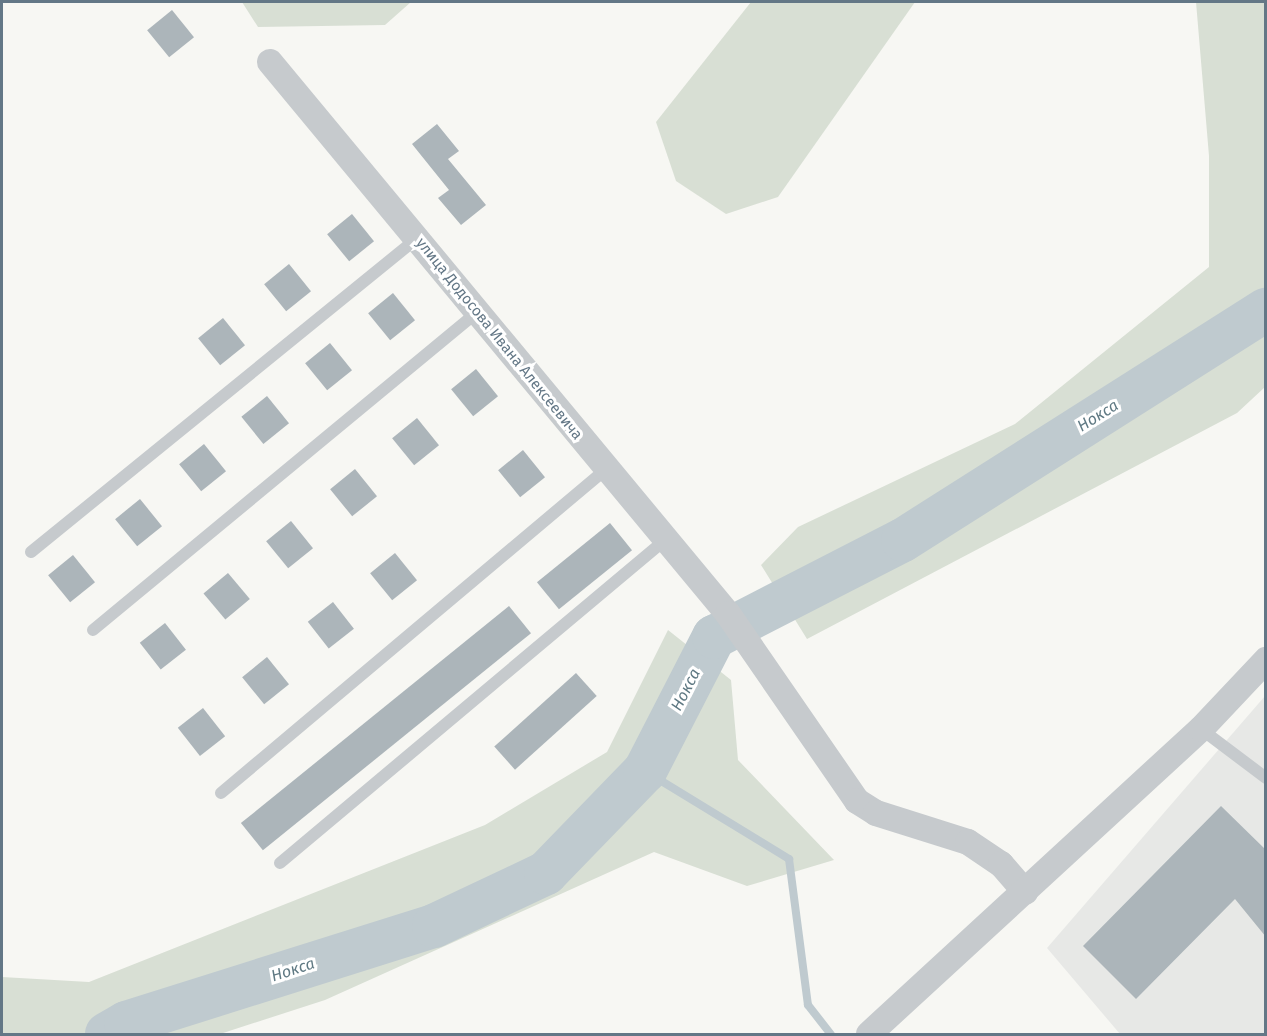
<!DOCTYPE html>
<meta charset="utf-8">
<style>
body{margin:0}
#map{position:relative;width:1267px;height:1036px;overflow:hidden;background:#f7f7f3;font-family:"Fira Sans",sans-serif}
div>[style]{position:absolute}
.built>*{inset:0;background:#e7e8e6}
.green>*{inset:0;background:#d8dfd4}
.stream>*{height:8px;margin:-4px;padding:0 4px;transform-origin:4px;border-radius:4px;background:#bfcacf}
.river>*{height:44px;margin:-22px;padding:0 22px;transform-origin:22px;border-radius:22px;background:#bfcacf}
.building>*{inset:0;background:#acb5ba;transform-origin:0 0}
.lane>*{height:12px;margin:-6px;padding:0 6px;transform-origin:6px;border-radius:6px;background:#c6cacd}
.street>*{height:26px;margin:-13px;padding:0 13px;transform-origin:13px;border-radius:13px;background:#c6cacd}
span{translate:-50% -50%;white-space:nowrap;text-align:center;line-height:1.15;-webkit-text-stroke:6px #fff;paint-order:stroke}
.street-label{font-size:15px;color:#637786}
.water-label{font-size:16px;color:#5f7983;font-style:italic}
.frame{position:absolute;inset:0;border:3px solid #637786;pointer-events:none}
</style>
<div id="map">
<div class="built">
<div style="clip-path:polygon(1265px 696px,1265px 1034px,1120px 1034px,1047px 948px)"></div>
</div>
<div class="green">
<div style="clip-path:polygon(242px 2px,411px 2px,385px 25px,258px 27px)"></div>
<div style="clip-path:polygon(751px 2px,915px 2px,778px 197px,726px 214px,676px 181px,656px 122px)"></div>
<div style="clip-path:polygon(1196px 2px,1265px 2px,1265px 387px,1237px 413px,807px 639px,761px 565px,798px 527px,1015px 424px,1209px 267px,1209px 156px)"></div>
<div style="clip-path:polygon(668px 630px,731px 680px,738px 760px,834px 860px,747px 886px,654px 852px,325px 1000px,220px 1034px,2px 1034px,2px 977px,89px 982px,485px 825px,607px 752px)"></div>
</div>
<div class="stream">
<div style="left:645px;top:771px;width:169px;rotate:31.4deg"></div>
<div style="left:789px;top:859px;width:147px;rotate:82.6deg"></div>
<div style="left:808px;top:1005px;width:37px;rotate:52deg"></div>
</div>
<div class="river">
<div style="left:107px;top:1034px;width:22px;rotate:-30deg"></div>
<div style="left:126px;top:1023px;width:323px;rotate:-17.5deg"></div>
<div style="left:434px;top:926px;width:124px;rotate:-25.3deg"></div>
<div style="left:546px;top:873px;width:142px;rotate:-45.9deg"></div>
<div style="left:645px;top:771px;width:151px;rotate:-62.8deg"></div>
<div style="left:714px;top:637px;width:212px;rotate:-27.2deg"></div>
<div style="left:903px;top:540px;width:430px;rotate:-32.4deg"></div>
</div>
<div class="building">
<div style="left:172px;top:10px;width:35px;height:32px;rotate:51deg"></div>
<div style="clip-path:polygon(437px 124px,459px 151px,448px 159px,486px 205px,461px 225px,438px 198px,449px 190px,412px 144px)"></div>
<div style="left:352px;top:214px;width:35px;height:32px;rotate:51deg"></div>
<div style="left:289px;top:264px;width:35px;height:32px;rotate:51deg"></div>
<div style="left:393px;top:293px;width:35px;height:32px;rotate:51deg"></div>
<div style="left:223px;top:318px;width:35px;height:32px;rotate:51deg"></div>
<div style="left:330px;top:343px;width:35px;height:32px;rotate:51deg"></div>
<div style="left:476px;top:369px;width:35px;height:32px;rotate:51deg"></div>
<div style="left:267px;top:396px;width:35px;height:33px;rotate:51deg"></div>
<div style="left:417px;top:418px;width:35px;height:32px;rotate:51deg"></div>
<div style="left:204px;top:444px;width:35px;height:32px;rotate:51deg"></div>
<div style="left:523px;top:450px;width:35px;height:32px;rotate:51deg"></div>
<div style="left:355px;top:469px;width:35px;height:32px;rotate:51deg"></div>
<div style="left:140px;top:499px;width:35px;height:32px;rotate:51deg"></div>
<div style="left:291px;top:521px;width:35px;height:32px;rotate:51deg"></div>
<div style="left:610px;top:523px;width:35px;height:94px;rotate:51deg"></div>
<div style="left:395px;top:553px;width:35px;height:32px;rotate:51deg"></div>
<div style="left:73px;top:555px;width:35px;height:32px;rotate:51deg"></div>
<div style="left:228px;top:573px;width:34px;height:32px;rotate:50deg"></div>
<div style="left:333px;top:602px;width:34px;height:32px;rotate:52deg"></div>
<div style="left:509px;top:606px;width:35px;height:345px;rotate:51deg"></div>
<div style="left:165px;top:623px;width:34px;height:32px;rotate:52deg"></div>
<div style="left:267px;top:657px;width:35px;height:32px;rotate:51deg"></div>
<div style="left:576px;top:673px;width:31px;height:110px;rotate:48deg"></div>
<div style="left:203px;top:708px;width:36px;height:32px;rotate:52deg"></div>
<div style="clip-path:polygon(1221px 806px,1266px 850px,1266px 937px,1235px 899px,1136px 999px,1083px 946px)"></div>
</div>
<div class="lane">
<div style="left:31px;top:552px;width:498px;rotate:-39.1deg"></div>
<div style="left:93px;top:630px;width:499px;rotate:-39.6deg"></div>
<div style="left:1201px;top:729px;width:81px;rotate:37deg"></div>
<div style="left:221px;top:793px;width:502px;rotate:-40.07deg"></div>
<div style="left:280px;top:863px;width:500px;rotate:-40deg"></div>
</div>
<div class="street">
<div style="left:270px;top:62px;width:717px;rotate:50.32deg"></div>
<div style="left:728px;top:614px;width:227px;rotate:55.4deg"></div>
<div style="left:857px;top:801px;width:22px;rotate:32deg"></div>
<div style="left:876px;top:813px;width:96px;rotate:17.5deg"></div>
<div style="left:968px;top:842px;width:40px;rotate:34deg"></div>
<div style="left:1001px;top:864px;width:37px;rotate:49deg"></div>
<div style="left:869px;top:1034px;width:451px;rotate:-42.6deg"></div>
<div style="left:1201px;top:729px;width:95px;rotate:-46.7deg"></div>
</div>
<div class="street-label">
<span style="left:499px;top:339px;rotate:51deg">улица Додосова Ивана Алексеевича</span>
</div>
<div class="water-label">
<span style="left:1098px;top:416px;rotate:-32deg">Нокса</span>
<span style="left:686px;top:690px;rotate:-63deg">Нокса</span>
<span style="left:293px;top:970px;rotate:-18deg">Нокса</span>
</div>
<div class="frame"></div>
</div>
